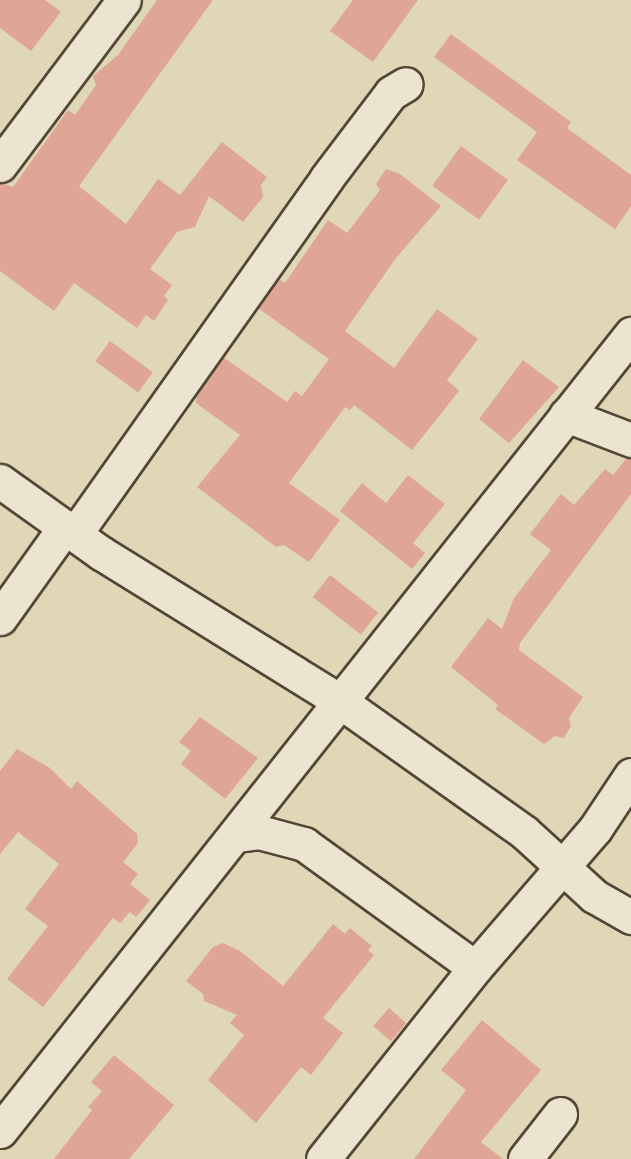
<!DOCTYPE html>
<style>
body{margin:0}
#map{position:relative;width:631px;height:1159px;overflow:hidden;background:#e0d7b6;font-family:Vollkorn,serif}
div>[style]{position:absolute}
.building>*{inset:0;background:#dfa695;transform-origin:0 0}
.roads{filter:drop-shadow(2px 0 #544636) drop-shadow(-2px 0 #544636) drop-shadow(0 2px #544636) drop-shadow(0 -2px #544636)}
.minor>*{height:33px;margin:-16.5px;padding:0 16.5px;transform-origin:16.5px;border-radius:16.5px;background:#ebe5d0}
span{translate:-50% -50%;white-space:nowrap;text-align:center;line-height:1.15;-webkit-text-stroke:6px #ebe5d0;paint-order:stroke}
</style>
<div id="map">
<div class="building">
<div style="clip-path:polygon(0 0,45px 0,61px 12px,31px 51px,0 28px)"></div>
<div style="clip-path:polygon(157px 0,213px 0,79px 186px,126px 224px,158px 179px,180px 195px,222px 142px,267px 177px,261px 185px,263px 197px,243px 222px,209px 196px,195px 227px,177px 232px,150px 269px,172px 285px,164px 296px,168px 300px,154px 321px,146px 315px,137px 328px,74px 283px,54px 311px,0 271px,0 183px,13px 187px,68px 110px,75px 115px,96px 85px,93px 76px,118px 55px)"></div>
<div style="clip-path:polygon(353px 0,418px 0,373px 62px,330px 31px)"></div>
<div style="clip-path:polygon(451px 34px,571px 122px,567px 128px,631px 175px,631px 206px,615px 229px,517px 160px,537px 132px,434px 57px)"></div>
<div style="left:461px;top:146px;width:58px;height:49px;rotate:36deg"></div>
<div style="clip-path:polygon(386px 169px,400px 174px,441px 206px,396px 258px,345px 331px,394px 368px,437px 309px,478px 339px,447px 380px,459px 391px,412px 450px,354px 405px,350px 410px,345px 407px,289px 483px,340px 520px,309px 562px,284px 545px,276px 547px,197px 487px,240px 435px,196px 403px,197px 394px,223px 357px,287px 402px,295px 391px,302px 396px,329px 359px,258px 308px,279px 279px,285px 283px,328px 220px,347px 233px,380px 190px,376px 184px)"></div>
<div style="left:110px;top:341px;width:53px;height:25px;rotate:36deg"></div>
<div style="clip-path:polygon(523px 360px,559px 387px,509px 443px,479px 419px)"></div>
<div style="clip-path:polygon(627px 458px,631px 458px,631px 494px,520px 643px,519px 650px,583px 697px,569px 718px,571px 726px,564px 738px,555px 736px,544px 744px,495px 709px,498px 705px,451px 667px,488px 618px,502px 629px,514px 598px,551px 550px,530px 534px,561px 494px,574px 505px,605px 469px,613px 475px)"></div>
<div style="clip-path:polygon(408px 475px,445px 504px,413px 543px,425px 553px,412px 569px,340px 511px,362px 483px,386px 503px)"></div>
<div style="left:330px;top:575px;width:61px;height:28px;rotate:38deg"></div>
<div style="clip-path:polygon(200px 717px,258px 758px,225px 799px,181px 764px,191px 751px,179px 742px)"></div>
<div style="clip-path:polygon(17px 749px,50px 768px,71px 789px,77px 781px,137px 834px,138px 843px,123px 862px,138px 874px,130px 884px,150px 900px,136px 917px,130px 912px,120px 923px,113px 918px,43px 1007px,7px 979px,48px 926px,25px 909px,59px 864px,18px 832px,0 854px,0 771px)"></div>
<div style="clip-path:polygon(333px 924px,345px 934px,350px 928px,372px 946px,368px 950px,374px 955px,323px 1018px,343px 1033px,311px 1075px,301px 1067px,256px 1123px,208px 1080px,244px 1035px,230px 1023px,237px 1015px,204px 1001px,203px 994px,186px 981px,213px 947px,223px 943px,240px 951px,283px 986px)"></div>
<div style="left:389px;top:1008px;width:23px;height:24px;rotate:41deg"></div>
<div style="clip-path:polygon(482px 1020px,541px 1070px,481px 1142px,503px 1159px,414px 1159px,466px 1090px,441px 1070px)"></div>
<div style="clip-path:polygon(114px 1055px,174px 1105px,129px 1159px,54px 1159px,92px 1110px,88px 1107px,102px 1091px,91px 1082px)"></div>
</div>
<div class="roads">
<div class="minor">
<div style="left:0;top:165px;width:206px;rotate:-53.1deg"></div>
<div style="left:566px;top:415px;width:70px;rotate:21deg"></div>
<div style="left:0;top:481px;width:124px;rotate:35.5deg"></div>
<div style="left:101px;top:553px;width:282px;rotate:31.8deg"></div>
<div style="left:341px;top:702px;width:224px;rotate:35.4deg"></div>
<div style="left:524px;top:832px;width:95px;rotate:42.4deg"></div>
<div style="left:594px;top:896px;width:43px;rotate:29.6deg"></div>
<div style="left:75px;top:534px;width:435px;rotate:-54.7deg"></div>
<div style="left:326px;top:179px;width:108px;rotate:-52.9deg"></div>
<div style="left:391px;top:93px;width:17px;rotate:-31deg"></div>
<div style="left:0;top:618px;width:112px;rotate:-54.5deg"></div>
<div style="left:236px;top:835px;width:23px;rotate:-7deg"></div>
<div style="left:259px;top:832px;width:47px;rotate:14.9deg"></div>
<div style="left:304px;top:844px;width:211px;rotate:35.9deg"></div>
<div style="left:0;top:1131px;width:1017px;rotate:-51.63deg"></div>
<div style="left:323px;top:1159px;width:244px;rotate:-51.5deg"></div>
<div style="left:475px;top:968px;width:184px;rotate:-49.2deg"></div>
<div style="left:595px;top:829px;width:65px;rotate:-56.3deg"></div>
<div style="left:525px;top:1159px;width:57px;rotate:-52.1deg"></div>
</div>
</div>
</div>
